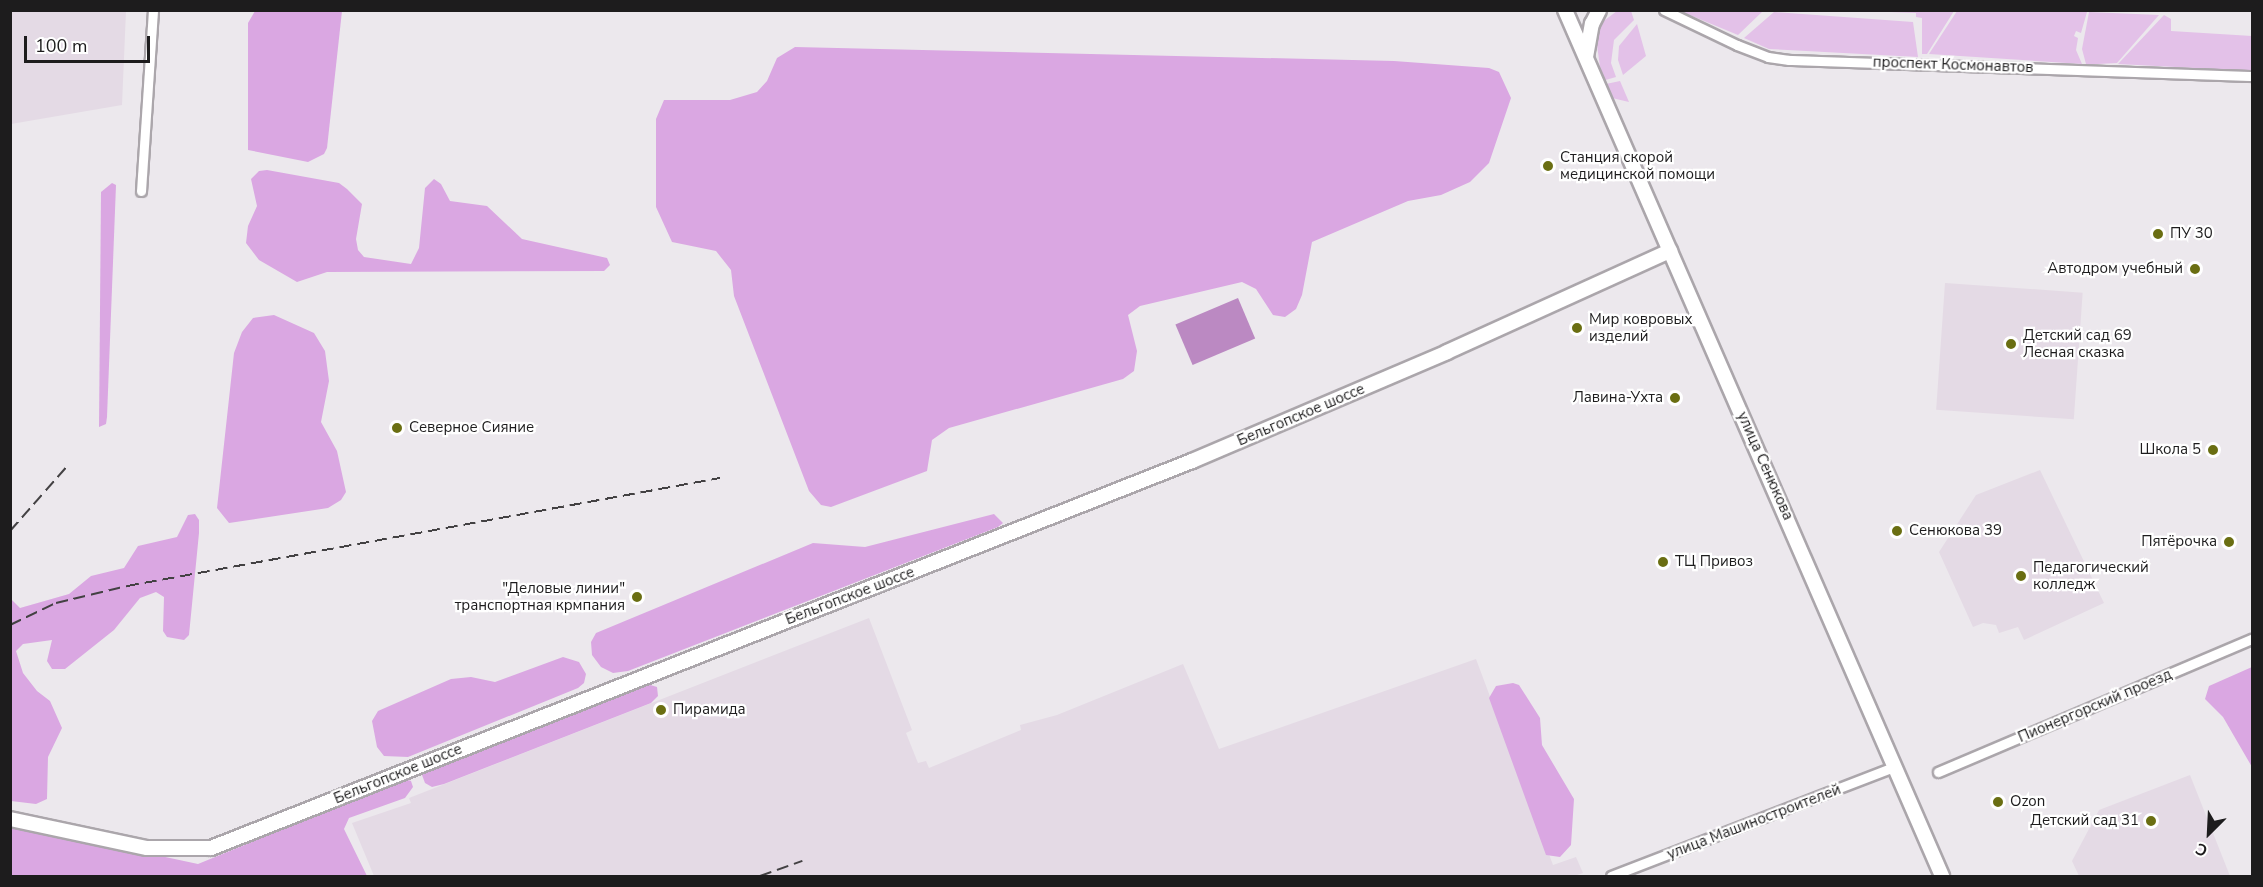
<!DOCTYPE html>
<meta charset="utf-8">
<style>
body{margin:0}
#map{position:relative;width:2263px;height:887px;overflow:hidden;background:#ece8ed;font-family:"Nunito Sans",sans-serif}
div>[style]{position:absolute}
.built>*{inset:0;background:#e4dae5;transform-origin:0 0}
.green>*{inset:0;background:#e3c1e8}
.forest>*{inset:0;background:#daa7e2}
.water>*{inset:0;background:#bb89c2;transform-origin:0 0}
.roads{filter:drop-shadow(2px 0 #aba6ab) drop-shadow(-2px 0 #aba6ab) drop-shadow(0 2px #aba6ab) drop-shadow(0 -2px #aba6ab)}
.street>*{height:9px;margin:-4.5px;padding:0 4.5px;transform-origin:4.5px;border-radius:4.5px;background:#fff}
.secondary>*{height:14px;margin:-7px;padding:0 7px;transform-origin:7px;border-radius:7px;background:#fff}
.rail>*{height:2px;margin-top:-1px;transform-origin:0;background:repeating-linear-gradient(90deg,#434143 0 12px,transparent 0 18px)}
.dots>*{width:16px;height:16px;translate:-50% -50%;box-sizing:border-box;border:3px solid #fff;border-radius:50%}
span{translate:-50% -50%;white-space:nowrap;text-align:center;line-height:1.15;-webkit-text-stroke:4.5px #fff;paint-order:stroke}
.street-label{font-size:15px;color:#1d1c1d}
.poi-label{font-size:15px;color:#1d1c1d}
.left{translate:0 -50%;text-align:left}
.right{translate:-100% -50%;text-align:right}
.frame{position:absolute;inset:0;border:12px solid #1d1c1d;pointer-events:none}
.north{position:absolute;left:2179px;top:803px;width:60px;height:60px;-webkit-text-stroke:4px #fff;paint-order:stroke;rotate:204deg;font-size:16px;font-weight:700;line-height:24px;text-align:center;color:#1d1c1d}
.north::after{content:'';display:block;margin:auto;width:21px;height:27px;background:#1d1c1d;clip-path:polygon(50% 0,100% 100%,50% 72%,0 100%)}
.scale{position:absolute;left:24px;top:36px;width:126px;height:27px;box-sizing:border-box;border:3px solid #1d1c1d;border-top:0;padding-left:8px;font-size:18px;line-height:21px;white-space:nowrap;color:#1d1c1d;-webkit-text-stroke:4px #fff;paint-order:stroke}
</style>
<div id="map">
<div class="built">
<div style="clip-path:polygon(11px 10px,126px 11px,122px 105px,11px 124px)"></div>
<div style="left:1945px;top:283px;width:138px;height:127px;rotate:4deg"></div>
<div style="clip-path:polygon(2040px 470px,2104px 603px,2024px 640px,2018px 627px,1999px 633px,1996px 625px,1983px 623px,1973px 627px,1939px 552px,1976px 495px)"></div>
<div style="clip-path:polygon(869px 618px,912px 730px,906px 733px,918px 763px,926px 761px,929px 768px,1021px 730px,1020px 725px,1057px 715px,1183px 664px,1219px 749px,1476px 659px,1553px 865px,1576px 857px,1583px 873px,1574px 876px,374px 876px,352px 823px,411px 803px,409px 798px)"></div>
<div style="clip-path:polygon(2190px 775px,2230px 876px,2079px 876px,2072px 861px,2099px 810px)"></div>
</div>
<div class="green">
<div style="clip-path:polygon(1617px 11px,1631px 11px,1634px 20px,1614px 40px,1611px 63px,1616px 77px,1602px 81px,1596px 38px,1601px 23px)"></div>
<div style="clip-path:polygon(1680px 11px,1763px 11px,1738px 35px)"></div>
<div style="clip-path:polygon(1863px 11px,1863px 10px,1954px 11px,1927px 54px,1922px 54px,1922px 18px,1916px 17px,1916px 13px)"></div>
<div style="clip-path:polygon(1957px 11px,2087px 12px,2081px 33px,2076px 31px,2074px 36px,2078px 38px,2076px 50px,2082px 64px,1929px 54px)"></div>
<div style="clip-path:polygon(1774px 12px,1913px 22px,1918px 57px,1769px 49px,1744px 38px)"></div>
<div style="clip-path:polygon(2089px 12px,2159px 15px,2117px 63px,2098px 64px,2086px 64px,2082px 49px)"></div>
<div style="clip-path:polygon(2164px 15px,2171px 19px,2171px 31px,2252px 36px,2252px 71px,2118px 64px)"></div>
<div style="clip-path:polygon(1637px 24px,1646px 56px,1623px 75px,1618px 60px,1619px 46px)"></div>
<div style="clip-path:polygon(1620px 81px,1629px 102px,1612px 98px,1606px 84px)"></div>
</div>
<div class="forest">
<div style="clip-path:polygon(255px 11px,342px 11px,327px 148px,324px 154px,308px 162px,248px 150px,248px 23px)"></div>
<div style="clip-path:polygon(795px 47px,1394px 61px,1489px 68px,1499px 72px,1511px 98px,1489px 163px,1470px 182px,1441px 195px,1408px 201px,1312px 242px,1302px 295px,1296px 309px,1285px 317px,1273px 315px,1256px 289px,1242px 282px,1140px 306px,1128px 315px,1137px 351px,1134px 371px,1123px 379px,949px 428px,932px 440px,927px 471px,831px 507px,821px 505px,809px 491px,734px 296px,731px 270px,716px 251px,672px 242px,656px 207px,656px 119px,664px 100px,730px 100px,757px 92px,767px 81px,777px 58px)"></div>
<div style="clip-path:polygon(267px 170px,339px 183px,347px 189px,362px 204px,356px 239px,358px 250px,364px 257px,411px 264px,419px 248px,425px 188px,434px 179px,441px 184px,450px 201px,487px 206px,522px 239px,607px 258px,610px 265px,604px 271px,327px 272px,297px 282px,259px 260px,246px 243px,248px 226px,257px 206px,251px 179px,259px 171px)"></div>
<div style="clip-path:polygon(112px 183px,116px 185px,107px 417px,106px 424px,99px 427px,101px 192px)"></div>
<div style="clip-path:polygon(274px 315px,314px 333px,325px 351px,329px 381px,321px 422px,337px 451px,346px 492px,341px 500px,328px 508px,229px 523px,217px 508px,234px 353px,242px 332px,253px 318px)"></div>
<div style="clip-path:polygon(195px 514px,199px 520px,199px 533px,189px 635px,184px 640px,167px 637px,163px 631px,164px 597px,156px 592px,140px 598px,114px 630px,65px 669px,52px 669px,47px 661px,52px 640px,23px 644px,16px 651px,23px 673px,37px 691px,50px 701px,62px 728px,48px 757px,47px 799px,36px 804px,11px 801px,11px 599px,20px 608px,69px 594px,91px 576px,124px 568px,138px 546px,177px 537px,188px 515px)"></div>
<div style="clip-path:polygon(994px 514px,1003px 523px,998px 527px,628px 671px,613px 673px,601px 667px,592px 655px,591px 642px,596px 633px,813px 543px,865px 547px)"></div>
<div style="clip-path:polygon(563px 657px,579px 662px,586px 674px,584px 683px,578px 688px,408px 757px,384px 756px,377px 747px,372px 721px,378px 711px,451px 679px,471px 677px,495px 682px)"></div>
<div style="clip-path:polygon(2252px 667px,2252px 767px,2223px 717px,2205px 699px,2209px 686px)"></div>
<div style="clip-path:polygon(1513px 683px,1519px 685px,1540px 718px,1542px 745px,1574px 799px,1571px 845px,1560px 857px,1546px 855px,1489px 698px,1496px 686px)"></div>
<div style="clip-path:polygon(647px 684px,657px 687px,658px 696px,651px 703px,444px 784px,432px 787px,425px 783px,422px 775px,429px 766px)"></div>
<div style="clip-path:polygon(405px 779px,411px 781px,413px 787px,405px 798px,349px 818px,344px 829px,367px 876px,11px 876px,11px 824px,198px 864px)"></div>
</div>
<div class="water">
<div style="left:1238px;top:298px;width:44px;height:68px;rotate:67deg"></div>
</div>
<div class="roads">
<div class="street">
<div style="left:1664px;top:10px;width:81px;rotate:25.6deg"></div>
<div style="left:1737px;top:45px;width:33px;rotate:21deg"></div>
<div style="left:1768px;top:57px;width:21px;rotate:8deg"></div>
<div style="left:1789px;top:60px;width:463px;rotate:2deg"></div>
<div style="left:141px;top:191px;width:181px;rotate:-86.2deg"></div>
<div style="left:1938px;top:772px;width:341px;rotate:-23deg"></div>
<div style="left:1611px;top:876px;width:305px;rotate:-21.1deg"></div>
</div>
<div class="secondary">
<div style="left:1565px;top:10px;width:945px;rotate:66.47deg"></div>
<div style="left:1586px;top:57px;width:34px;rotate:-80deg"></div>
<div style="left:1592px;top:24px;width:16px;rotate:-63deg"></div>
<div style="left:10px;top:819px;width:140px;rotate:12deg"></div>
<div style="left:147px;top:848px;width:64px"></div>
<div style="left:211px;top:848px;width:1055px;rotate:-21.53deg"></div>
<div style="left:1192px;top:461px;width:277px;rotate:-23.1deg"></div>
<div style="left:1447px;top:352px;width:245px;rotate:-24.4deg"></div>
</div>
</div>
<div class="rail">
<div style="left:10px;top:531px;width:89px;rotate:-48.6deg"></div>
<div style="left:10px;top:625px;width:51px;rotate:-25.6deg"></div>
<div style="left:56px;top:603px;width:73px;rotate:-13.5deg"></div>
<div style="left:127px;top:586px;width:603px;rotate:-10.32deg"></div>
<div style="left:760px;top:876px;width:45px;rotate:-19.7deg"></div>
</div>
<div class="dots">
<div style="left:1548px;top:166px;background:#6a6e12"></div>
<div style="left:2158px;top:234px;background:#6a6e12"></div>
<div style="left:2195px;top:269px;background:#6a6e12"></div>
<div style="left:1577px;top:328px;background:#6a6e12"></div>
<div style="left:2011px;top:344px;background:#6a6e12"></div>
<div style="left:1675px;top:398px;background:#6a6e12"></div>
<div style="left:397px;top:428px;background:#6a6e12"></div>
<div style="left:2213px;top:450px;background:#6a6e12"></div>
<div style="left:1897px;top:531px;background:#6a6e12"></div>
<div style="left:2229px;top:542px;background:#6a6e12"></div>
<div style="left:1663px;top:562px;background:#6a6e12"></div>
<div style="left:2021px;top:576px;background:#6a6e12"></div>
<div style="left:637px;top:597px;background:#6a6e12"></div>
<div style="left:661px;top:710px;background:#6a6e12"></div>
<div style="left:1998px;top:802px;background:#6a6e12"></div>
<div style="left:2151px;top:821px;background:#6a6e12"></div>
</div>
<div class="street-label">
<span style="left:1953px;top:65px;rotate:2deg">проспект Космонавтов</span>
<span style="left:1301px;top:415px;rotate:-23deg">Бельгопское шоссе</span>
<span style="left:1765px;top:466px;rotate:66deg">улица Сенюкова</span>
<span style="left:850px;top:596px;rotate:-21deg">Бельгопское шоссе</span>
<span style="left:2095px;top:706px;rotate:-23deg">Пионергорский проезд</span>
<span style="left:398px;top:774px;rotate:-22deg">Бельгопское шоссе</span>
<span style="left:1754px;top:822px;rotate:-21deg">улица Машиностроителей</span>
</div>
<div class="poi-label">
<span class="left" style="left:1560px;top:166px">Станция скорой<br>медицинской помощи</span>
<span class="left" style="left:2170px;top:234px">ПУ 30</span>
<span class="right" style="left:2183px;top:269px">Автодром учебный</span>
<span class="left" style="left:1589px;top:328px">Мир ковровых<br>изделий</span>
<span class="left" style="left:2023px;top:344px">Детский сад 69<br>Лесная сказка</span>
<span class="right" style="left:1663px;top:398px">Лавина-Ухта</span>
<span class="left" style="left:409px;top:428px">Северное Сияние</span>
<span class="right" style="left:2201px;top:450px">Школа 5</span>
<span class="left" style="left:1909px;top:531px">Сенюкова 39</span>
<span class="right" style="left:2217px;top:542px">Пятёрочка</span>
<span class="left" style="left:1675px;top:562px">ТЦ Привоз</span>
<span class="left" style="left:2033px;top:576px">Педагогический<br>колледж</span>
<span class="right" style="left:625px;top:597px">"Деловые линии"<br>транспортная крмпания</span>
<span class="left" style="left:673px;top:710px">Пирамида</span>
<span class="left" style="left:2010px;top:802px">Ozon</span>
<span class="right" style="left:2139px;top:821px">Детский сад 31</span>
</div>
<div class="frame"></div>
<div class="north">С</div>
<div class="scale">100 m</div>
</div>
